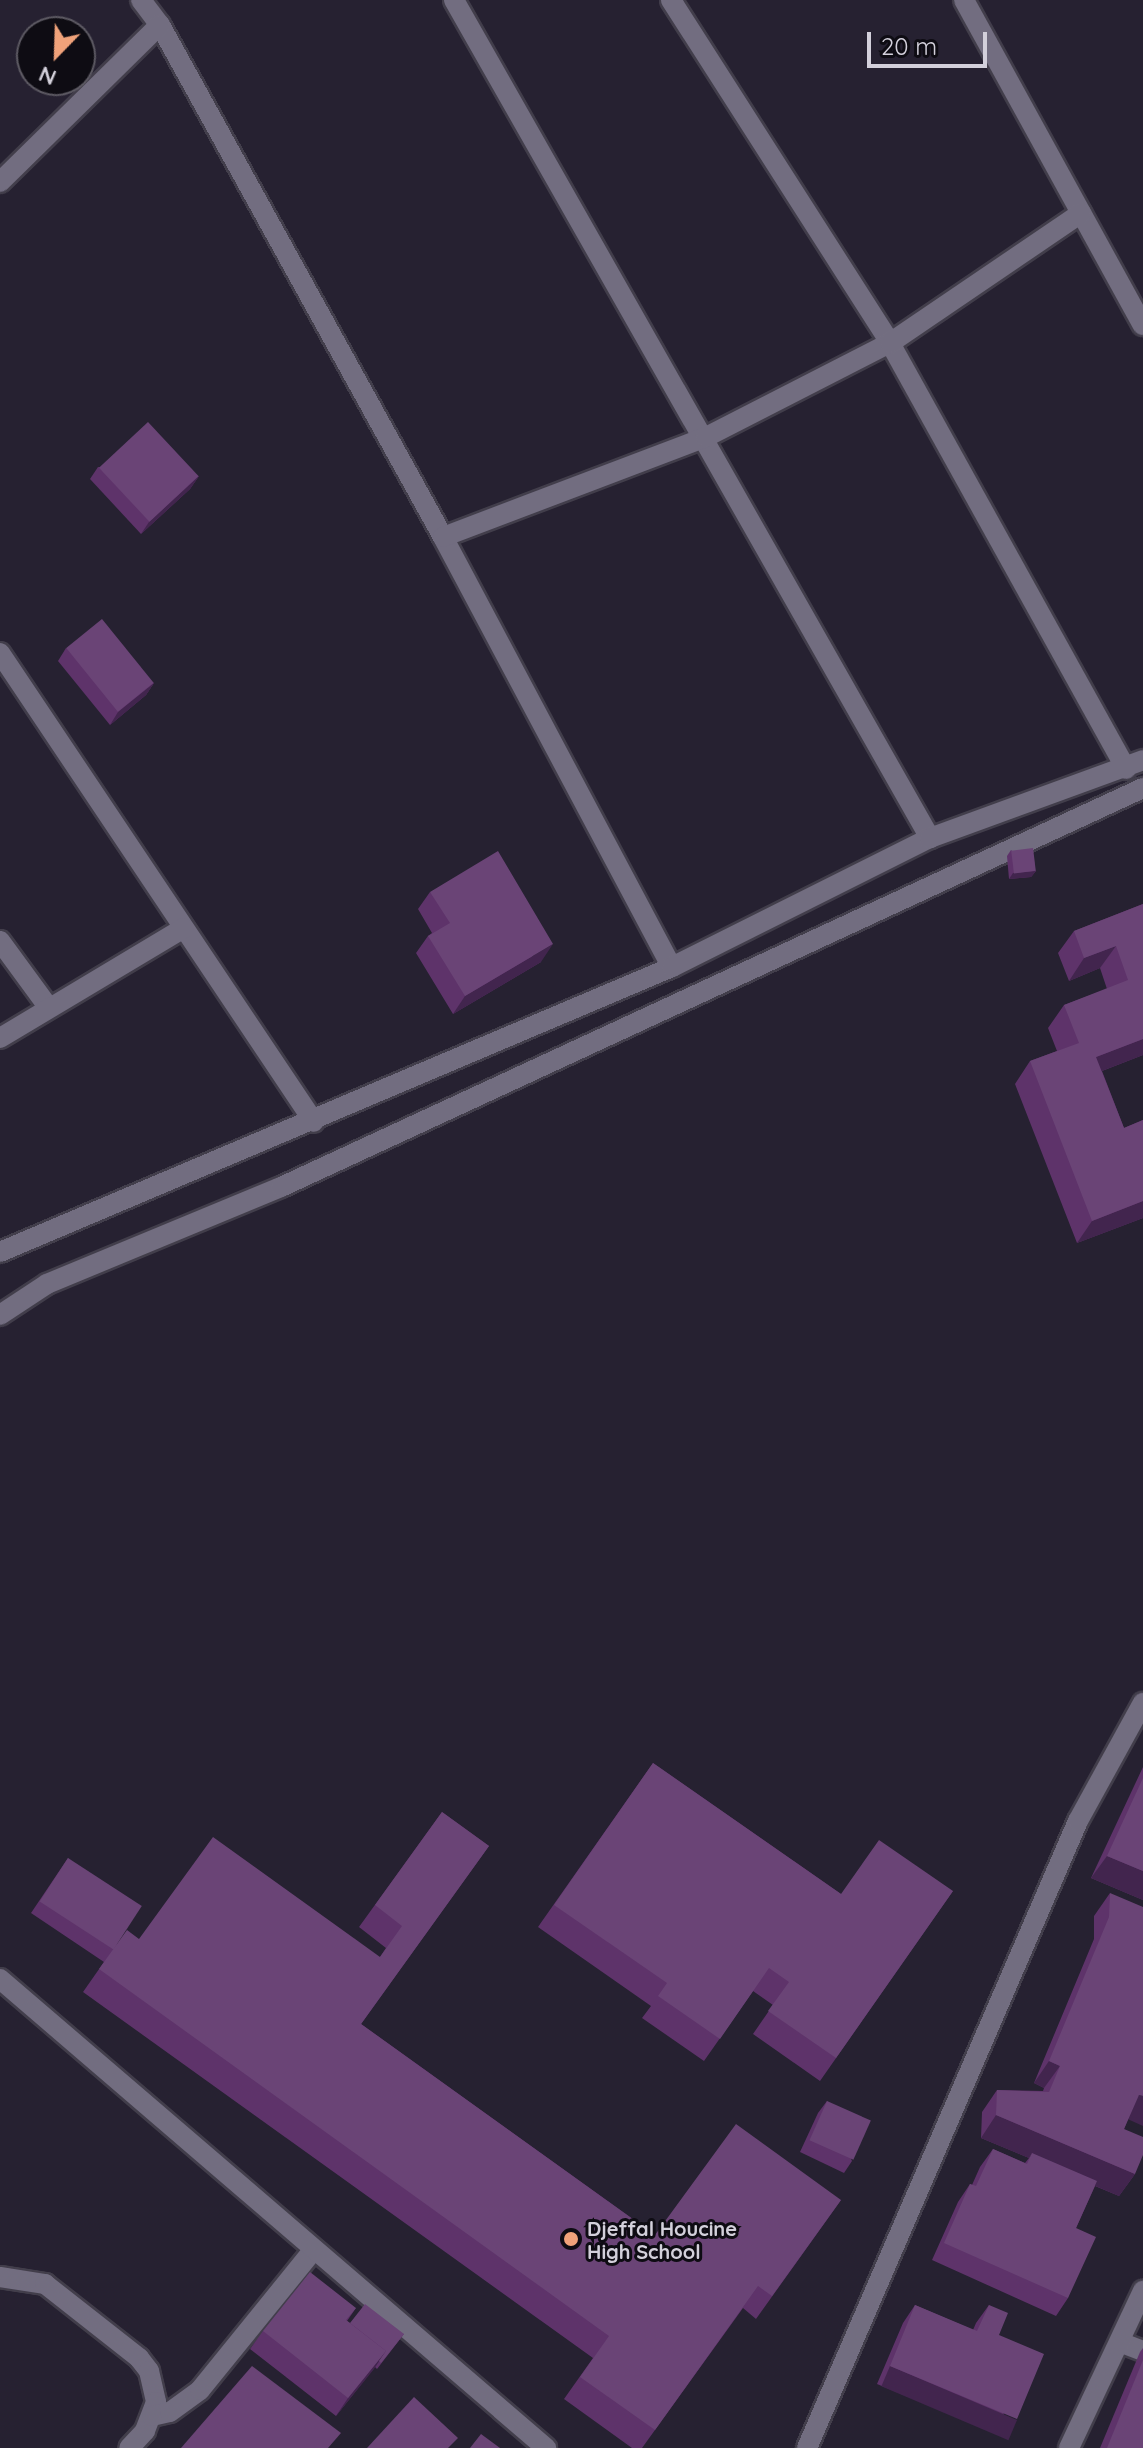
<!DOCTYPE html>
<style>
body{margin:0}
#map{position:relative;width:1143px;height:2448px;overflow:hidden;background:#262131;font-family:Quicksand,sans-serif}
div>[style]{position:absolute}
.roads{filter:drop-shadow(2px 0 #423e4b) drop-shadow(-2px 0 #423e4b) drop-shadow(0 2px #423e4b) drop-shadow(0 -2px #423e4b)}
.lane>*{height:20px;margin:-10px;padding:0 10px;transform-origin:10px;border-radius:10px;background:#726d80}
.street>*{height:20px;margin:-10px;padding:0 10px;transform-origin:10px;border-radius:10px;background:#726d80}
.wall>*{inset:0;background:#5e336a}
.shaded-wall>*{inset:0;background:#42254e;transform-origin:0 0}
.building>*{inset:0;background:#6a4476;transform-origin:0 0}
.dots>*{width:22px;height:22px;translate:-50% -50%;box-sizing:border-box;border:4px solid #0e0c13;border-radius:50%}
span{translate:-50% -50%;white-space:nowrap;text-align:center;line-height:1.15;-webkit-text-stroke:6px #0e0c13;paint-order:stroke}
.poi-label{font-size:20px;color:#d3d0db;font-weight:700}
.left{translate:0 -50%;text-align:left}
.north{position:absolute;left:16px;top:16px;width:80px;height:80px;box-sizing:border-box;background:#0e0c13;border:2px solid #5d5a63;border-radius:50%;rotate:203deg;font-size:22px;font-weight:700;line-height:32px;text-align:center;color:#d3d0db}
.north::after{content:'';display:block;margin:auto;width:28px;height:36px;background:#f0a27a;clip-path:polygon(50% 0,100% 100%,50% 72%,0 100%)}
.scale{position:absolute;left:867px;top:32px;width:120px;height:36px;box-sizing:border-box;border:4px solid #d3d0db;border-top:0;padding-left:10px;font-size:24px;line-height:28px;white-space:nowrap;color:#d3d0db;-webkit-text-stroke:6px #0e0c13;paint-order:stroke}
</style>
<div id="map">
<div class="roads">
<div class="lane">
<div style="left:0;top:2277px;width:46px;rotate:8.8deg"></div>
<div style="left:45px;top:2284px;width:120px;rotate:38.2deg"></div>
<div style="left:139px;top:2358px;width:16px;rotate:52deg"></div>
<div style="left:149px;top:2371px;width:32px;rotate:77deg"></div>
<div style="left:156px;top:2402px;width:31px;rotate:111deg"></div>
<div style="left:145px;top:2431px;width:23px;rotate:133deg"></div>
<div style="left:152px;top:2416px;width:18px;rotate:-13deg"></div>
<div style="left:170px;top:2412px;width:37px;rotate:-36deg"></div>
<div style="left:200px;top:2390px;width:181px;rotate:-51deg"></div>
</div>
<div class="street">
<div style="left:141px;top:0;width:31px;rotate:53deg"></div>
<div style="left:160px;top:25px;width:585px;rotate:61.07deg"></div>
<div style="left:443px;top:537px;width:487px;rotate:62deg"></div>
<div style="left:454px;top:0;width:964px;rotate:60.4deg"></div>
<div style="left:671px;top:0;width:407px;rotate:57.4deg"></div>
<div style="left:890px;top:343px;width:487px;rotate:61deg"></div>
<div style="left:964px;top:0;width:371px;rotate:61.2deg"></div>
<div style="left:0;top:182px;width:224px;rotate:-44.5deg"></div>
<div style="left:443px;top:537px;width:281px;rotate:-20.8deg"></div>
<div style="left:706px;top:437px;width:207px;rotate:-27.1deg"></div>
<div style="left:890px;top:343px;width:231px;rotate:-34.2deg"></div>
<div style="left:0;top:653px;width:564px;rotate:56.2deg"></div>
<div style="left:0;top:941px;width:83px;rotate:53.8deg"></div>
<div style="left:0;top:1038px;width:214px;rotate:-30.9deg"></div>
<div style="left:0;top:1252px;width:730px;rotate:-22.98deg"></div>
<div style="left:672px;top:967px;width:288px;rotate:-26.6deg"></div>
<div style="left:930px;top:838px;width:227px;rotate:-20.1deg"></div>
<div style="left:0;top:1315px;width:56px;rotate:-33.4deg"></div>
<div style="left:47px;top:1284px;width:253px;rotate:-22.5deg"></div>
<div style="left:281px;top:1187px;width:950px;rotate:-24.84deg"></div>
<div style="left:0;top:1979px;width:720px;rotate:40.66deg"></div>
<div style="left:1122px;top:2343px;width:22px;rotate:21deg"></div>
<div style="left:807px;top:2448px;width:683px;rotate:-66.63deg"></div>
<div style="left:1078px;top:1821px;width:135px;rotate:-61.2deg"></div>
<div style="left:1069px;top:2448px;width:174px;rotate:-64.8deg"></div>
</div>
</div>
<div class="wall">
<div style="clip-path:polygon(98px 467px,199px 476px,190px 489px,141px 534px,90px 479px)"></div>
<div style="clip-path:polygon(66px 648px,154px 683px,146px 695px,110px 725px,58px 661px)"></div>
<div style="clip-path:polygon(1011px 850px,1036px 871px,1031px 877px,1009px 879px,1007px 856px)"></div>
<div style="clip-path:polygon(430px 892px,541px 962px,453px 1014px,416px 953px,428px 936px,432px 933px,418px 909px)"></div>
<div style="clip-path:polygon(1143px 904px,1143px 1055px,1102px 1071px,1124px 1128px,1143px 1120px,1143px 1218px,1077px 1243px,1015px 1084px,1030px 1061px,1057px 1051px,1048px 1028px,1064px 1005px,1107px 989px,1100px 968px,1069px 981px,1058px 953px,1074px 931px)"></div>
<div style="clip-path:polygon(653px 1763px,841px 1894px,953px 1891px,820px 2081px,753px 2034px,773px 2005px,753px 1991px,704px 2061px,642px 2018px,651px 2006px,538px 1927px)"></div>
<div style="clip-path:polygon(1143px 1767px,1143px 1900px,1091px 1878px)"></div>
<div style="clip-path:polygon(442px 1812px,489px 1846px,361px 2024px,655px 2235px,841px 2200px,756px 2319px,743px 2308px,642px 2448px,632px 2448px,564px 2399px,593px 2358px,83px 1992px,104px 1962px,31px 1913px,68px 1858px,117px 1945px,139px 1939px,380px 1957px,386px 1948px,359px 1927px)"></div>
<div style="clip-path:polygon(1110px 1893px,1128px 2119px,1124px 2129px,1135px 2174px,1119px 2196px,1095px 2186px,1076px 2228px,1068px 2298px,1056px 2316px,932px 2260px,958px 2202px,970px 2184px,972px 2185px,980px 2167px,993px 2149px,1025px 2163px,1029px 2158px,981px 2138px,982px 2112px,997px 2090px,1043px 2091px,1044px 2088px,1034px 2083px,1094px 1939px,1094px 1916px)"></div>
<div style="clip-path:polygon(827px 2101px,852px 2161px,844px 2173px,800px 2152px,818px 2113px)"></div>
<div style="clip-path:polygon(915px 2305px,973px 2330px,976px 2323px,989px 2305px,999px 2335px,1005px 2437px,877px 2384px,903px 2323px)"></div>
<div style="clip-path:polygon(356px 2308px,347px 2321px,350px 2323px,404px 2334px,377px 2369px,375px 2367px,336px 2416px,250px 2349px,263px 2331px)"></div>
<div style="clip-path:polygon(1143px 2348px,1143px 2448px,1100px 2448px,1140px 2352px)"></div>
</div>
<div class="shaded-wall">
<div style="clip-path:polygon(199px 476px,190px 489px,141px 534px,149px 522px)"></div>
<div style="clip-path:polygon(154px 683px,146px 695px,110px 725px,118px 712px)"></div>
<div style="clip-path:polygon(1036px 871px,1031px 877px,1009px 879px,1013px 873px)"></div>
<div style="clip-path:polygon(553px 944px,541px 962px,453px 1014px,465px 996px)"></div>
<div style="clip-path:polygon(1116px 946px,1100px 968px,1069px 981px,1084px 958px)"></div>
<div style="clip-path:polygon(1143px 1039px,1143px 1055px,1081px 1079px,1096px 1057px)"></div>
<div style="clip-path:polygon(1143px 1201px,1143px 1218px,1077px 1243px,1092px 1221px)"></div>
<div style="clip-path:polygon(1107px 1856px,1143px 1871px,1143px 1900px,1091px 1878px)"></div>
<div style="clip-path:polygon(1049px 2061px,1060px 2066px,1044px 2088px,1034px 2083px)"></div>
<div style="clip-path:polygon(1139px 2095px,1143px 2096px,1143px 2126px,1123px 2117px)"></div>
<div style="clip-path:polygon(996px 2115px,1135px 2174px,1119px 2196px,1030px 2158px,1032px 2153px,1029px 2158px,981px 2138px)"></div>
<div style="clip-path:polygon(386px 2351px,374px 2369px,336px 2416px,348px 2398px)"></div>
<div style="left:890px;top:2366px;width:138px;height:22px;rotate:23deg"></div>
</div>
<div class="building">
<div style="left:148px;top:422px;width:74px;height:67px;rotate:47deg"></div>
<div style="left:102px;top:619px;width:82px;height:46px;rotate:51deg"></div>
<div style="left:1033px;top:848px;width:23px;height:22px;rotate:83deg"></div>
<div style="clip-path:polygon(498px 851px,553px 944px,465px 996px,428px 936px,450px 923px,430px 892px)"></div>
<div style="clip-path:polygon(1143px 904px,1143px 1039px,1096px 1057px,1124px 1128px,1143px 1120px,1143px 1201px,1092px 1221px,1030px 1061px,1079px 1043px,1064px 1005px,1128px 980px,1116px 946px,1084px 958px,1074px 931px)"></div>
<div style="clip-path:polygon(653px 1763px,841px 1894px,879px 1840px,953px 1891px,836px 2058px,768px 2011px,789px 1982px,769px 1968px,720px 2039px,658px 1996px,667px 1983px,554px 1905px)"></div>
<div style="clip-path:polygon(1143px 1778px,1143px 1871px,1107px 1856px)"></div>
<div style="clip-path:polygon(442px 1812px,489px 1846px,361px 2024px,655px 2235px,736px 2124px,841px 2200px,772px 2296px,758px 2286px,655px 2430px,580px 2377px,609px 2336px,99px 1969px,127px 1930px,139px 1939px,213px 1837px,380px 1957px,402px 1926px,375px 1905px)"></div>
<div style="left:68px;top:1858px;width:88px;height:52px;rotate:33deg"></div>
<div style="clip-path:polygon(1110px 1893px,1143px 1907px,1143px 2096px,1139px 2095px,1124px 2129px,1143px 2137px,1143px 2155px,1135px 2174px,996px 2115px,997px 2090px,1049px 2092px,1060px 2066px,1049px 2061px,1109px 1917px)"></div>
<div style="left:827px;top:2101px;width:48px;height:43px;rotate:24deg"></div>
<div style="clip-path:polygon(993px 2149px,1027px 2164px,1032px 2153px,1097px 2181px,1076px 2228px,1096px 2237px,1068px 2298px,944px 2243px,970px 2184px,976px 2186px)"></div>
<div style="clip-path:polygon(310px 2272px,356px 2308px,346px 2320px,386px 2351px,348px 2398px,263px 2331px)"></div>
<div style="clip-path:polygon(365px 2304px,404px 2334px,381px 2363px,379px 2361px,386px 2351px,350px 2323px)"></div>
<div style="clip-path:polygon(915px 2305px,977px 2331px,989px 2305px,1008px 2313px,999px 2335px,1044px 2354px,1017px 2419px,890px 2366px)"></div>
<div style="clip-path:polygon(1143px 2360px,1143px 2448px,1107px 2448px)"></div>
<div style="clip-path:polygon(252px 2366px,341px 2433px,328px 2448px,181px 2448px)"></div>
<div style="clip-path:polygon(414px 2397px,458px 2438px,448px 2448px,367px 2448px)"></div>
<div style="clip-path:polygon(481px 2434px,500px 2448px,470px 2448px)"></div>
</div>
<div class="dots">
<div style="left:571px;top:2239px;background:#f0a27a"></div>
</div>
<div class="poi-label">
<span class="left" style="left:587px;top:2240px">Djeffal Houcine<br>High School</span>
</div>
<div class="north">N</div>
<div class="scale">20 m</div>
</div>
